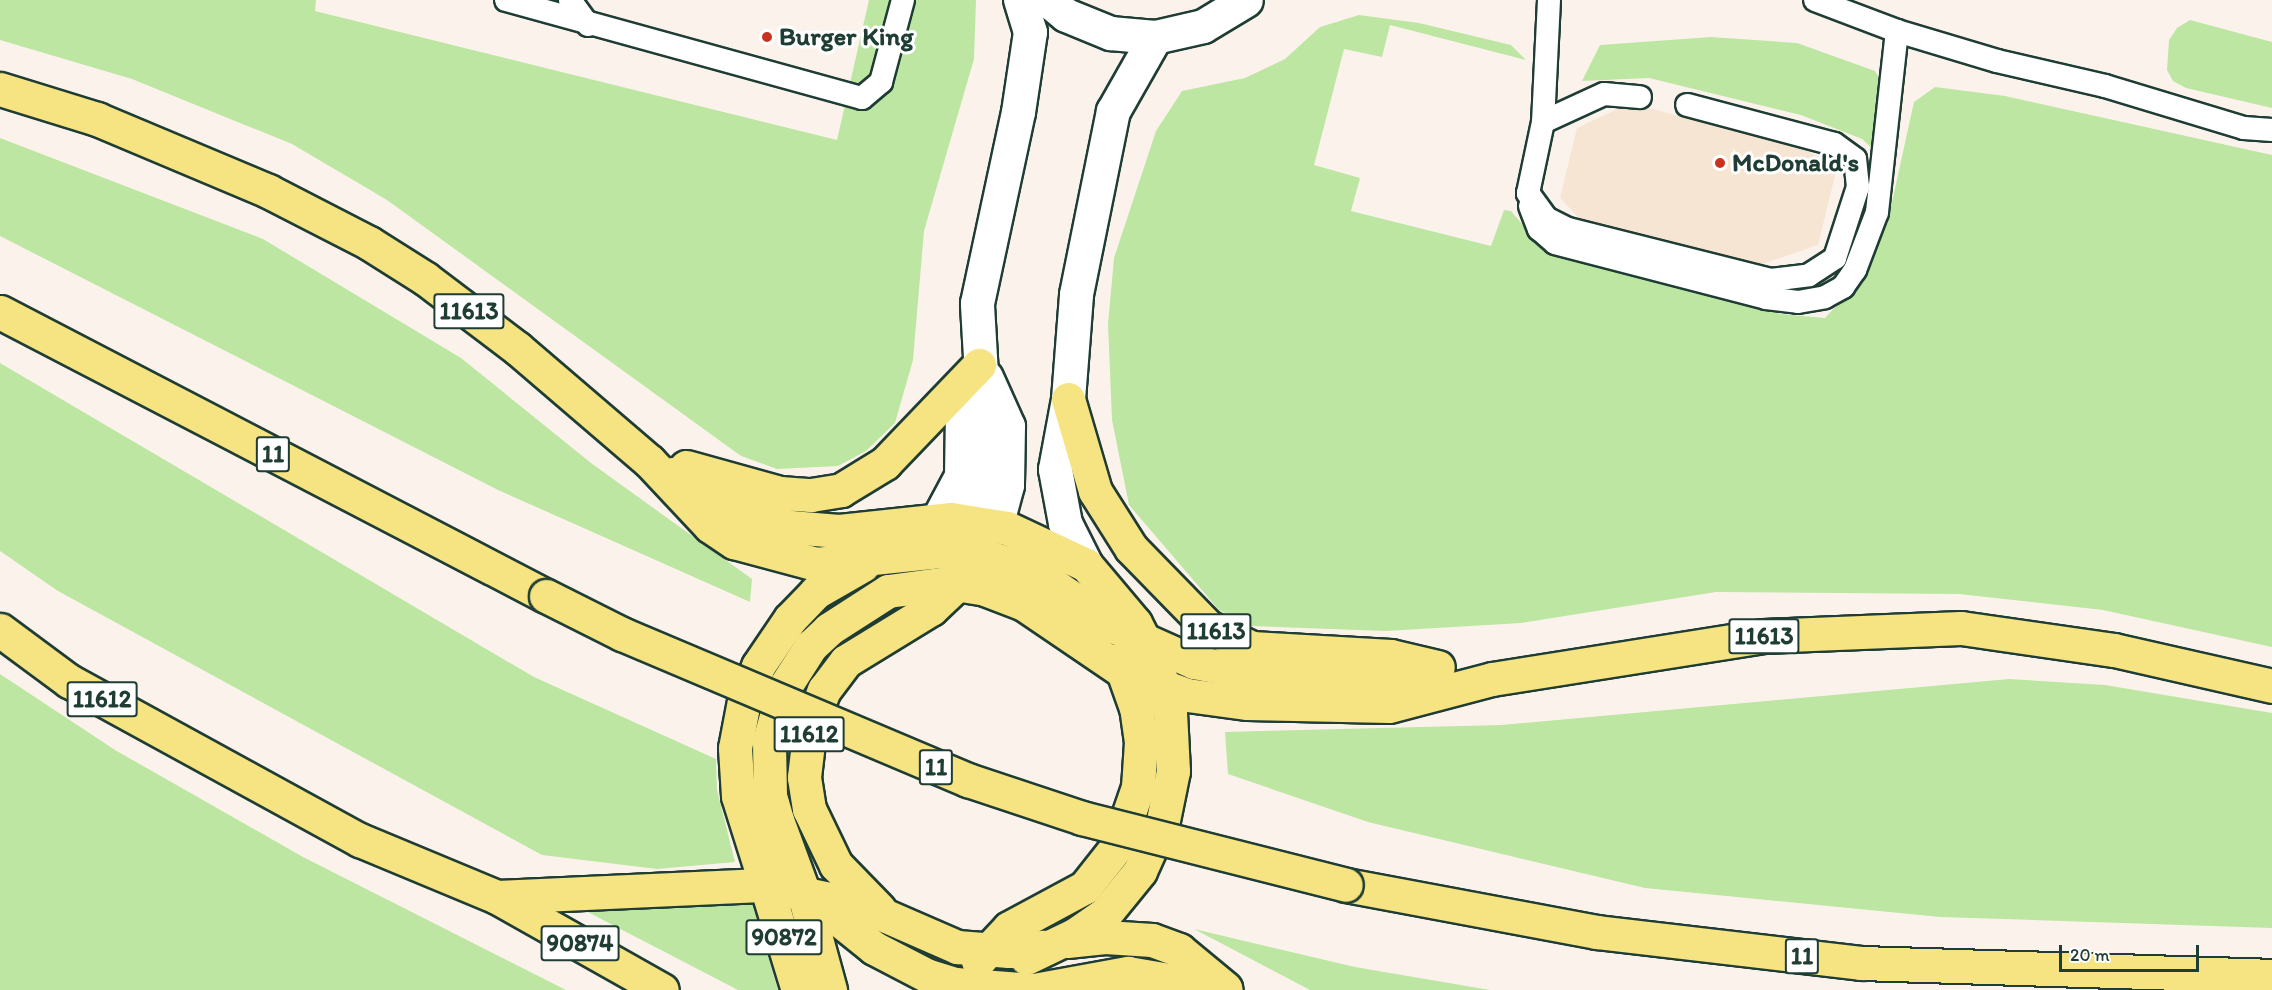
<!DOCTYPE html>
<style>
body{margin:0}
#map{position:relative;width:2272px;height:990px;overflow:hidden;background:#fbf3eb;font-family:Itim,sans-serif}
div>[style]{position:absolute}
.built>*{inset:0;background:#f7e5d3}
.green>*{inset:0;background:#bde6a2}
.roads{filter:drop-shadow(2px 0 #1f3d34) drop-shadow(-2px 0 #1f3d34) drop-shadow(0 2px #1f3d34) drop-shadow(0 -2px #1f3d34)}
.service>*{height:22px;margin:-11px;padding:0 11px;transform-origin:11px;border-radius:11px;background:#fff}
.minor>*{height:33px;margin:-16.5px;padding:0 16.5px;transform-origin:16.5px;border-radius:16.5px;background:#fff}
.primary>*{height:33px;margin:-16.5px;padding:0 16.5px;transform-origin:16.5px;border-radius:16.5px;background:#f6e381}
.trunk>*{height:33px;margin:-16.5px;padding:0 16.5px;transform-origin:16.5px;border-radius:16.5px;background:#f6e381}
.bridges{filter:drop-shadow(2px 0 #1f3d34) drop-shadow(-2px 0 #1f3d34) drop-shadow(0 2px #1f3d34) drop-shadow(0 -2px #1f3d34)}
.primary-bridge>*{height:33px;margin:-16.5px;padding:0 16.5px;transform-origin:16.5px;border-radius:16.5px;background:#f6e381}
.dots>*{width:16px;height:16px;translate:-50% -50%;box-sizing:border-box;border:3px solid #fff;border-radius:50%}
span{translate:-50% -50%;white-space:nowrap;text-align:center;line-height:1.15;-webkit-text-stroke:6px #fff;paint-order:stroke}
.shield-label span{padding:2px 4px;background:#fff;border:2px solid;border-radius:4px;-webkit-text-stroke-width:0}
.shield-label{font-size:24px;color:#1f3d34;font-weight:700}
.poi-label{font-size:26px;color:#1f3d34;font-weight:700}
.left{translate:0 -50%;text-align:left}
.scale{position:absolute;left:2059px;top:945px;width:140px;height:27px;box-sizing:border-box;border:3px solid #1f3d34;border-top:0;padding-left:8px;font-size:18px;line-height:21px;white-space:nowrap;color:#1f3d34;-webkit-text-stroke:4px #fff;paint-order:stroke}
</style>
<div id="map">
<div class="built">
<div style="clip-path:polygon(1630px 103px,1804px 149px,1837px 168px,1818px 245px,1760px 265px,1580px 219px,1560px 198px,1577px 128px)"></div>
</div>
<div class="green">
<div style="clip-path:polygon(0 0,316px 0,315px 11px,837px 140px,869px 0,976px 0,974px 59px,924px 231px,913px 360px,895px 423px,866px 451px,838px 466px,777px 469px,741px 456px,387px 200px,292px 144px,132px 79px,0 40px)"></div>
<div style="clip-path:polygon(1359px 15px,1419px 23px,1511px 45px,1526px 60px,1390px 25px,1382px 57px,1344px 49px,1314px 165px,1360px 178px,1351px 211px,1491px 246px,1504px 210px,1511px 211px,1548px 254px,1781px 314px,1825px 318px,1862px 278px,1890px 211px,1914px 102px,1935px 87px,2005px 96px,2272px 155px,2272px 647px,2103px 610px,1959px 594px,1716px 592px,1521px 623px,1386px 631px,1251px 626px,1219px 610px,1129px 505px,1112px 420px,1108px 324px,1114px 258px,1156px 131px,1182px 91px,1245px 78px,1285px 59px,1320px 27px)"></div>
<div style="clip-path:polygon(2190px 20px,2272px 42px,2272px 108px,2186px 88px,2173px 81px,2167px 70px,2169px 40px,2177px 28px)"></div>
<div style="clip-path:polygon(1711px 37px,1797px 43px,1875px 71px,1890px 97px,1877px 153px,1862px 139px,1801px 115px,1649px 78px,1582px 81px,1600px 45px)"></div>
<div style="clip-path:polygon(0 138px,263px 239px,461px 358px,591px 463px,752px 579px,750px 602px,498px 490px,0 236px)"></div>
<div style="clip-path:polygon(0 363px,534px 677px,716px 759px,717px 790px,735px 862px,657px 869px,542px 855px,58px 591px,0 551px)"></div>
<div style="clip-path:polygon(0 674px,115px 750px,303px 857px,566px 990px,0 990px)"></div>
<div style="clip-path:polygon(2009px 679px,2105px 685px,2272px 713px,2272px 928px,1940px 917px,1645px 888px,1368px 822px,1228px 774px,1225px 732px,1501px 725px)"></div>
<div style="clip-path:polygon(714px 902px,752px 902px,778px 990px,738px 990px,580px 908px,654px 909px)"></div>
<div style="clip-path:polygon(1194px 929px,1355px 967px,1490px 990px,1310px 990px)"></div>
</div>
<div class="roads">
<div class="service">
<div style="left:506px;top:0;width:369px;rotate:15.4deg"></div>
<div style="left:862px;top:98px;width:25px;rotate:-40deg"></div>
<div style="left:881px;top:82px;width:85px;rotate:-75deg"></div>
<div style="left:570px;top:0;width:31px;rotate:54deg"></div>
<div style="left:1549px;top:0;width:122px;rotate:92.8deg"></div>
<div style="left:1543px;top:122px;width:73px;rotate:101.9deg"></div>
<div style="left:1528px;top:193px;width:31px;rotate:54deg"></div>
<div style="left:1546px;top:218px;width:25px;rotate:27deg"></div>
<div style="left:1568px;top:229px;width:209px;rotate:14.1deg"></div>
<div style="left:1771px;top:280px;width:38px;rotate:-7deg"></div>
<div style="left:1809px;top:275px;width:31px;rotate:-33deg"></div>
<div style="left:1835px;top:258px;width:75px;rotate:-72.1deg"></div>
<div style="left:1858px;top:187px;width:28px;rotate:-96deg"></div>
<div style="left:1855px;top:159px;width:26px;rotate:-144deg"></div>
<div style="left:1834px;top:144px;width:152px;rotate:-165.1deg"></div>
<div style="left:1815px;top:0;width:88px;rotate:20.7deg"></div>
<div style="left:1897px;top:31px;width:104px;rotate:16.7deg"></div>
<div style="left:1997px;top:61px;width:111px;rotate:13deg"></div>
<div style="left:2105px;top:86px;width:145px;rotate:16.8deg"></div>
<div style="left:2244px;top:128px;width:28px;rotate:4deg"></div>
<div style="left:1543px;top:122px;width:67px;rotate:-24.7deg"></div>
<div style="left:1604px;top:94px;width:36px;rotate:5deg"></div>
<div style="left:1530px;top:206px;width:25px;rotate:69deg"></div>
<div style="left:1539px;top:229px;width:21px;rotate:41deg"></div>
<div style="left:1555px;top:243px;width:218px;rotate:14.6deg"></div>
<div style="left:1766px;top:298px;width:32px;rotate:7deg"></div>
<div style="left:1798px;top:302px;width:27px;rotate:-10deg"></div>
<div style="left:1825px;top:297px;width:21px;rotate:-29deg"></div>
<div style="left:1843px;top:287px;width:21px;rotate:-55deg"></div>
<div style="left:1855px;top:270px;width:62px;rotate:-69.2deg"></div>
<div style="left:1877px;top:212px;width:182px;rotate:-83.7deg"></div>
</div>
<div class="minor">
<div style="left:1048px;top:0;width:23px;rotate:40deg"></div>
<div style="left:1066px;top:15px;width:48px;rotate:22.2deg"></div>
<div style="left:1110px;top:33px;width:45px;rotate:5.1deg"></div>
<div style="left:1155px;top:37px;width:49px;rotate:-12.9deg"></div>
<div style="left:1203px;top:26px;width:50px;rotate:-31.2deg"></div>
<div style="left:986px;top:377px;width:54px;rotate:65.8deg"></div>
<div style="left:1008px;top:426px;width:59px;rotate:91deg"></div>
<div style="left:1007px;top:485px;width:42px;rotate:105deg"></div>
<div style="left:938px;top:519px;width:49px;rotate:-61.9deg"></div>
<div style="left:961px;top:476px;width:65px;rotate:-89.1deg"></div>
<div style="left:962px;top:411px;width:20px;rotate:-70deg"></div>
<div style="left:968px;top:521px;width:28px;rotate:-64deg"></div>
<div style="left:980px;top:496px;width:36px;rotate:-80deg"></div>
<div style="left:986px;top:461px;width:158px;rotate:-93.3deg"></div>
<div style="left:977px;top:303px;width:195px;rotate:-77.9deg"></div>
<div style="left:1018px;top:112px;width:81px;rotate:-81.5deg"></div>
<div style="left:1030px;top:32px;width:34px;rotate:-107deg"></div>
<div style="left:1086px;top:565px;width:47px;rotate:-116.6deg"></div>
<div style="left:1065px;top:523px;width:55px;rotate:-100.5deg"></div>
<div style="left:1055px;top:469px;width:71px;rotate:-79.5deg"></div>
<div style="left:1068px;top:399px;width:105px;rotate:-85.6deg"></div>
<div style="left:1076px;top:294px;width:187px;rotate:-78.6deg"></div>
<div style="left:1113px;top:111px;width:85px;rotate:-60.4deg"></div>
</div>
<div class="primary">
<div style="left:0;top:89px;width:102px;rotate:17.2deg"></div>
<div style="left:97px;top:119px;width:186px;rotate:22.8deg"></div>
<div style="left:268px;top:191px;width:114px;rotate:27.2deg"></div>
<div style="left:369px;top:243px;width:67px;rotate:32.3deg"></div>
<div style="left:426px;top:279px;width:114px;rotate:37.2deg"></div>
<div style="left:517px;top:348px;width:174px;rotate:40.6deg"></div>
<div style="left:649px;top:461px;width:89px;rotate:46.8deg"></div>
<div style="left:710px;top:526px;width:29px;rotate:34deg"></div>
<div style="left:734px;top:542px;width:85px;rotate:15deg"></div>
<div style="left:816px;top:564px;width:127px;rotate:-5.9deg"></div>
<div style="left:942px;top:551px;width:39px;rotate:4deg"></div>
<div style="left:981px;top:554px;width:62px;rotate:19.9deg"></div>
<div style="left:1039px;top:575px;width:90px;rotate:34.6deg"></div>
<div style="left:1113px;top:626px;width:89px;rotate:24deg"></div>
<div style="left:1194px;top:662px;width:91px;rotate:10.8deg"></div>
<div style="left:1283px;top:679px;width:156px;rotate:0.4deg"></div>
<div style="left:0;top:312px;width:615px;rotate:27.48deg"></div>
<div style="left:1068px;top:399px;width:96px;rotate:73.6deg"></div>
<div style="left:1095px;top:491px;width:67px;rotate:57.7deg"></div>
<div style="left:1131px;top:548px;width:110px;rotate:45.7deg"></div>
<div style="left:1208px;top:627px;width:49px;rotate:25.5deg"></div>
<div style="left:1252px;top:648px;width:139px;rotate:3.3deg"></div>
<div style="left:1391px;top:656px;width:48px;rotate:13.2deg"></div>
<div style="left:686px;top:467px;width:98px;rotate:15.5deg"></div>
<div style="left:780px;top:493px;width:31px;rotate:4deg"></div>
<div style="left:811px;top:495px;width:30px;rotate:-9deg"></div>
<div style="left:841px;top:490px;width:52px;rotate:-31.5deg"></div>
<div style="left:885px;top:463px;width:136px;rotate:-46.2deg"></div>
<div style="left:672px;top:474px;width:79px;rotate:27.9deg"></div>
<div style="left:742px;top:511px;width:51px;rotate:18.4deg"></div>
<div style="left:790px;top:527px;width:49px;rotate:4.7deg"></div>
<div style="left:839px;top:531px;width:113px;rotate:-6.1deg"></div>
<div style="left:951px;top:519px;width:57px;rotate:9.1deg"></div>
<div style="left:1007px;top:528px;width:87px;rotate:25.1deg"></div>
<div style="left:1086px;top:565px;width:76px;rotate:49.8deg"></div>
<div style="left:1135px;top:623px;width:48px;rotate:62.9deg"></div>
<div style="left:1157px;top:666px;width:48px;rotate:74.2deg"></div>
<div style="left:1170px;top:712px;width:59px;rotate:87.1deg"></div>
<div style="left:1173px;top:771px;width:50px;rotate:101.5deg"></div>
<div style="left:1163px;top:820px;width:56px;rotate:114.3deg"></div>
<div style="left:1140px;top:871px;width:54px;rotate:129deg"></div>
<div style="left:1106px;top:913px;width:39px;rotate:145deg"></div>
<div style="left:1074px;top:935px;width:53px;rotate:154.4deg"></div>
<div style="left:0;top:630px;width:86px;rotate:36.5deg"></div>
<div style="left:69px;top:681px;width:332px;rotate:28.7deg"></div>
<div style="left:360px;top:840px;width:148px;rotate:22.6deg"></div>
<div style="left:497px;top:897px;width:265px;rotate:-2.6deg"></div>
<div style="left:762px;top:885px;width:103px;rotate:11.7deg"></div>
<div style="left:863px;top:906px;width:103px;rotate:23.6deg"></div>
<div style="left:957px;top:947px;width:52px;rotate:4.4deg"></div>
<div style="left:1009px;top:951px;width:35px;rotate:-7deg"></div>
<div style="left:766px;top:885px;width:93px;rotate:-107.5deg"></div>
<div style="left:738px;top:796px;width:48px;rotate:-93.6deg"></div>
<div style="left:735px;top:748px;width:48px;rotate:-79.2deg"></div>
<div style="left:744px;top:701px;width:38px;rotate:-68deg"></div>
<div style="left:758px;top:666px;width:57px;rotate:-55.8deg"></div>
<div style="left:790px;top:619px;width:37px;rotate:-46deg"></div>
<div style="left:816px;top:592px;width:54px;rotate:-29.9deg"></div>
<div style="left:1346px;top:885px;width:255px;rotate:10.6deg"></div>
<div style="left:1597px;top:932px;width:266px;rotate:6.7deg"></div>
<div style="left:1861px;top:963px;width:411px;rotate:1.8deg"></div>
<div style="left:879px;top:909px;width:62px;rotate:-134.3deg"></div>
<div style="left:836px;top:865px;width:62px;rotate:-115.7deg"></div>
<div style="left:809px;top:809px;width:32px;rotate:-99deg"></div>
<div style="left:804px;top:777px;width:51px;rotate:-83.3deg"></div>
<div style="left:810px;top:726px;width:39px;rotate:-69deg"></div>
<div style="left:824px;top:690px;width:36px;rotate:-53deg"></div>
<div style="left:846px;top:661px;width:100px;rotate:-31.5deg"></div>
<div style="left:931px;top:609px;width:48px;rotate:-43.3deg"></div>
<div style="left:1067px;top:941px;width:38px;rotate:-6deg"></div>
<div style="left:1105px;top:937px;width:47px;rotate:3.7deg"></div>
<div style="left:1152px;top:940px;width:29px;rotate:20deg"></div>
<div style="left:1179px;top:950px;width:60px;rotate:39.6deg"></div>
<div style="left:978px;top:961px;width:45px;rotate:-46.8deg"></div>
<div style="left:1009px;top:928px;width:86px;rotate:-28.3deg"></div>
<div style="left:1085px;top:887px;width:53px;rotate:-51.8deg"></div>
<div style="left:1118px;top:845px;width:61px;rotate:-71deg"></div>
<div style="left:1138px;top:787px;width:45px;rotate:-86.2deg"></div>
<div style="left:1141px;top:742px;width:34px;rotate:-98deg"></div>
<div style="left:1136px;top:708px;width:51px;rotate:-109.5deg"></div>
<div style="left:1033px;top:990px;width:78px;rotate:-175.6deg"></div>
<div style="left:955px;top:984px;width:28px;rotate:-163deg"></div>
<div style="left:928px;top:976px;width:61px;rotate:-152.6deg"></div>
<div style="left:874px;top:948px;width:91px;rotate:-141.2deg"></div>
<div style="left:803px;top:891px;width:76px;rotate:-110.1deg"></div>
<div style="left:777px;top:820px;width:26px;rotate:-106deg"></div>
<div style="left:770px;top:795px;width:54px;rotate:-91.1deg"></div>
<div style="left:769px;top:741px;width:55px;rotate:-74.2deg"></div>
<div style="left:784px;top:688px;width:50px;rotate:-57.3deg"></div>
<div style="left:811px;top:646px;width:25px;rotate:-43deg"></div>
<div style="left:829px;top:629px;width:70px;rotate:-32.8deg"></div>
<div style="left:888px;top:591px;width:62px;rotate:-7.5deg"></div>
<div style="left:949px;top:583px;width:36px;rotate:9deg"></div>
<div style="left:985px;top:589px;width:42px;rotate:21deg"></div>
<div style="left:1024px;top:604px;width:121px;rotate:34.2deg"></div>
<div style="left:1124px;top:672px;width:67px;rotate:20.1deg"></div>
<div style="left:1187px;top:695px;width:61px;rotate:7.6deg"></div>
<div style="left:1247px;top:703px;width:142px;rotate:1.2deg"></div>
<div style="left:1389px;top:706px;width:106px;rotate:-14.7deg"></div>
<div style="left:1492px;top:679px;width:274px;rotate:-9deg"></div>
<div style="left:1763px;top:636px;width:198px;rotate:-2.3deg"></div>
<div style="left:1961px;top:628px;width:155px;rotate:8.2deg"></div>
<div style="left:2114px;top:650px;width:162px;rotate:12.8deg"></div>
<div style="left:1034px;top:990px;width:96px;rotate:-10.3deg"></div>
<div style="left:1128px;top:973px;width:99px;rotate:9.8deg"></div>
</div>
<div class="trunk">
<div style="left:766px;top:885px;width:110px;rotate:73.1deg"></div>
<div style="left:803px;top:891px;width:103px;rotate:74.7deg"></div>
<div style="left:497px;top:897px;width:189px;rotate:29.4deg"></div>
<div style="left:962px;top:990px;width:4px;rotate:-63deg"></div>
<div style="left:996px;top:990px;width:1px;rotate:-90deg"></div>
</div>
</div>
<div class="bridges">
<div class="primary-bridge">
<div style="left:546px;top:596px;width:85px;rotate:26.6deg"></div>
<div style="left:622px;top:634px;width:376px;rotate:22.9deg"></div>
<div style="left:968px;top:780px;width:120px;rotate:18.4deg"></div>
<div style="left:1082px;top:818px;width:272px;rotate:14.2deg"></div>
</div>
</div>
<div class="dots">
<div style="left:767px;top:37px;background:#c8321e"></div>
<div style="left:1720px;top:163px;background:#c8321e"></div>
</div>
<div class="shield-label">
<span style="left:469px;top:311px">11613</span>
<span style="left:273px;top:454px">11</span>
<span style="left:1216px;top:631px">11613</span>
<span style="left:1764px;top:636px">11613</span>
<span style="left:102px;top:699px">11612</span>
<span style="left:809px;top:734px">11612</span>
<span style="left:936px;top:767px">11</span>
<span style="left:784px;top:937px">90872</span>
<span style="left:580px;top:943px">90874</span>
<span style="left:1802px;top:956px">11</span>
</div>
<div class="poi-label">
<span class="left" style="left:779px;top:37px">Burger King</span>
<span class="left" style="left:1732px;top:163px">McDonald's</span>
</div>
<div class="scale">20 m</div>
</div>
